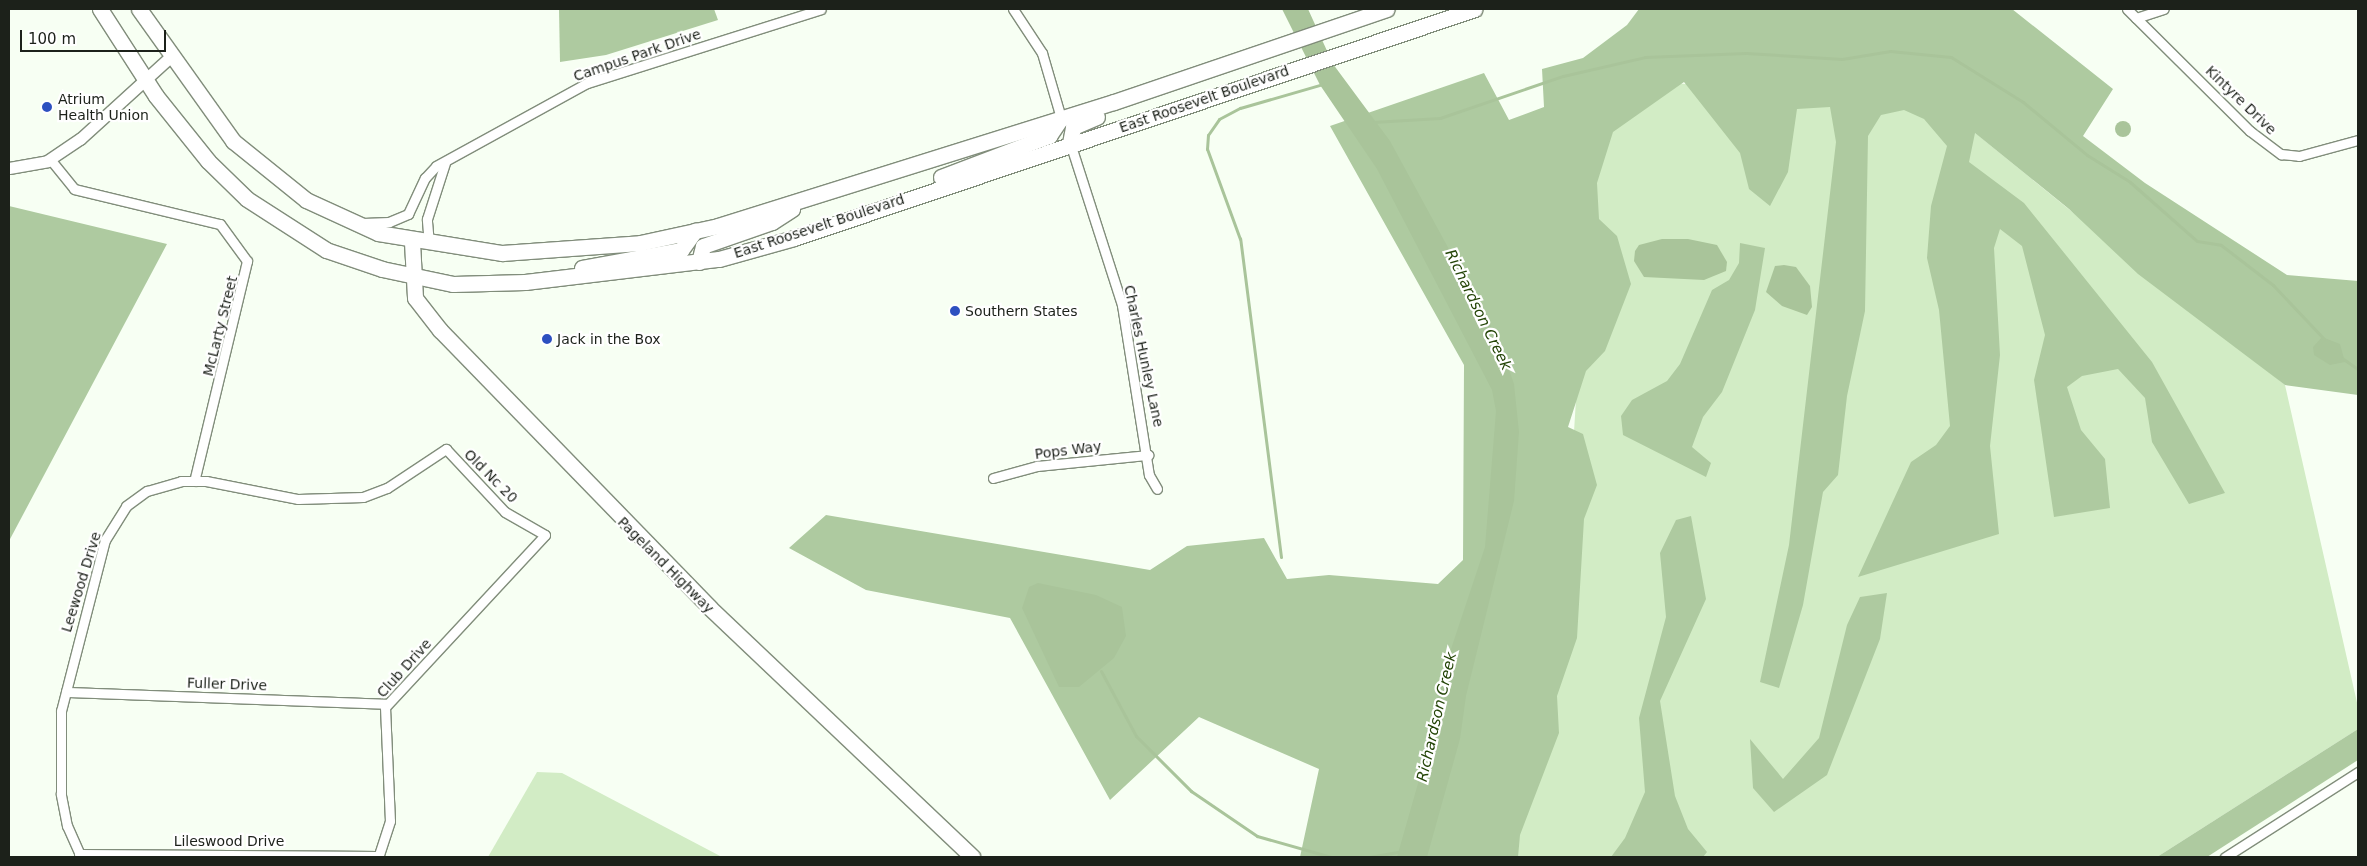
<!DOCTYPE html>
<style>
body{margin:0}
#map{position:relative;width:2367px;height:866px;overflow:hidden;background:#f7fff3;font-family:"DejaVu Sans",sans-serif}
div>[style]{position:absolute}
.green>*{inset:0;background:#d2ecc5}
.forest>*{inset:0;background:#aecaa0}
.water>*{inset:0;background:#a9c49a}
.round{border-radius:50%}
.stream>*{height:3px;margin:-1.5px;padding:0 1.5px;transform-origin:1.5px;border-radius:1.5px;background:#a9c49a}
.roads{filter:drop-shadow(1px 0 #818d7b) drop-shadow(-1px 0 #818d7b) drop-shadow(0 1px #818d7b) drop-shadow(0 -1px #818d7b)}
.street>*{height:9px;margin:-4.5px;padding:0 4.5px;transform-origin:4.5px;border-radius:4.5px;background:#fff}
.secondary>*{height:11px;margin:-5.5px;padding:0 5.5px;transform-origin:5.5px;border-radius:5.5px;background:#fff}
.highway>*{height:15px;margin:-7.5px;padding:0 7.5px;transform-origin:7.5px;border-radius:7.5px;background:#fff}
.dots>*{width:14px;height:14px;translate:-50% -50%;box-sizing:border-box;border:2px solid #fff;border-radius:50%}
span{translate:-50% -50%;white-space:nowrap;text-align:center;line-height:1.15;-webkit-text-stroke:4.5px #fff;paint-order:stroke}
.street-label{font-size:14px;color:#1c211a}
.poi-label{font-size:14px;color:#1c211a}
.left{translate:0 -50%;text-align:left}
.water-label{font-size:15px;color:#234406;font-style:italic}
.frame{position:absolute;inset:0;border:10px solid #1c211a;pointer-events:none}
.scale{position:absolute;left:20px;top:30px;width:146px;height:22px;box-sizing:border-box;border:2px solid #1c211a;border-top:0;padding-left:6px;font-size:15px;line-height:18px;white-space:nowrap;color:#1c211a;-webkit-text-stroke:4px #fff;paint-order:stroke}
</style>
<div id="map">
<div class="green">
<div style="clip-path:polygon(1668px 83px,1931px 97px,2285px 385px,2358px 707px,2358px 729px,2157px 857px,1479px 857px,1564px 591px,1594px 113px)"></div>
<div style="clip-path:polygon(537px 772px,562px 773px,722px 857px,488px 857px)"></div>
</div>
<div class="forest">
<div style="clip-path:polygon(559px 9px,714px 9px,718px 20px,606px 55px,560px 62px)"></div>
<div style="clip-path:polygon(1639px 9px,2012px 9px,2113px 89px,2083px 136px,2145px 183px,2287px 275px,2358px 281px,2358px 395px,2285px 385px,2138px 274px,2069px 209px,1975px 133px,1969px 162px,2024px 203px,2152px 362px,2225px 493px,2189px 504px,2152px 442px,2145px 398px,2118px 369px,2082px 376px,2067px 387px,2081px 430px,2105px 459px,2110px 508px,2054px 517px,2034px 380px,2045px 335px,2022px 246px,2000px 229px,1994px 248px,2000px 355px,1990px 446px,1999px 534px,1858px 577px,1911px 462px,1936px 445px,1950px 426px,1939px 310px,1927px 258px,1931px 206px,1947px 146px,1924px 119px,1904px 110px,1881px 115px,1868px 136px,1865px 311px,1847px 396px,1838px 475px,1823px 492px,1803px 605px,1779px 688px,1760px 682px,1789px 545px,1836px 142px,1830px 107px,1797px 109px,1788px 172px,1770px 206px,1749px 189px,1740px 153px,1684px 82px,1613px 132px,1597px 183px,1599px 219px,1617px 236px,1631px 284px,1605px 351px,1586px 371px,1568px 427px,1583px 434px,1597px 485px,1584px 519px,1577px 638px,1557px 696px,1559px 733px,1520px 835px,1518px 857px,1300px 857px,1319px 769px,1199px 717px,1110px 800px,1010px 618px,866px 590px,789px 548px,826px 515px,1150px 570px,1187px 546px,1264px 538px,1287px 579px,1329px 575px,1438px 584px,1463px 560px,1464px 365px,1330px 126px,1484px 73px,1509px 120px,1544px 107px,1542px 69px,1583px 58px,1627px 25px)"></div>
<div style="clip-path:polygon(9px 206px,167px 244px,9px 541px)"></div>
<div style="clip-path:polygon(1740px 243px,1765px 248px,1755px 310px,1722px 392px,1703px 417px,1692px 447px,1711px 463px,1706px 477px,1623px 435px,1621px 416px,1632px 400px,1667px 381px,1680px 364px,1712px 290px,1729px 280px,1739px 263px)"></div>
<div style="clip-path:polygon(1691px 516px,1706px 599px,1660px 701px,1675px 796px,1688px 829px,1707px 852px,1703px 857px,1611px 857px,1625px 838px,1645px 792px,1639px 718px,1666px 617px,1660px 553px,1676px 520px)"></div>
<div style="clip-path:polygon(1887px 593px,1880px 639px,1827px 775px,1774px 812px,1753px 788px,1750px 739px,1783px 779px,1819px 738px,1847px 625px,1860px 597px)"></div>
<div style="clip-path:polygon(2358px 729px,2358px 760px,2207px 857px,2157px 857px)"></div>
</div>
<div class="water">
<div style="clip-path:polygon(1282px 9px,1308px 9px,1333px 64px,1390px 141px,1499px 341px,1514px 384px,1519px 432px,1514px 501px,1466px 696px,1460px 739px,1427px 857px,1397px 857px,1423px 766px,1441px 679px,1485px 547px,1496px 411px,1492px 390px,1377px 169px,1320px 85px)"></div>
<div class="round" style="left:2115px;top:121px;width:16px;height:16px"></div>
<div style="clip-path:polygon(1662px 239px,1688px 239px,1717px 245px,1727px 262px,1726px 271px,1704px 280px,1644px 277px,1634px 261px,1635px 251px,1639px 245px)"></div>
<div style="clip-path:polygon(1784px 265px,1796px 267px,1810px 286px,1812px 307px,1807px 315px,1782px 306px,1766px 292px,1775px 266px)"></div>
<div style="clip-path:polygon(2322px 337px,2340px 344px,2345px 362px,2330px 365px,2314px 355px,2313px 347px)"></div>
<div style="clip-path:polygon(1038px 583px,1096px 595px,1122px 607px,1126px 636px,1114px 658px,1079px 687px,1059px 687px,1022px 608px,1029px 587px)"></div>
</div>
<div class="stream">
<div style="left:1373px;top:122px;width:67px;rotate:-3.4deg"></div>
<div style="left:1440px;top:118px;width:130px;rotate:-18.9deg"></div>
<div style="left:1563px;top:76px;width:84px;rotate:-13deg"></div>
<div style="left:1645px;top:57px;width:101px;rotate:-2.3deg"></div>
<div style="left:1746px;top:53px;width:96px;rotate:3.6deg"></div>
<div style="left:1842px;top:59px;width:49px;rotate:-9.5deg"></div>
<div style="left:1890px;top:51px;width:61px;rotate:5.6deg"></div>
<div style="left:1951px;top:57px;width:85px;rotate:32deg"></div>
<div style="left:2023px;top:102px;width:83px;rotate:39.6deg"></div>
<div style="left:2087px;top:155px;width:51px;rotate:32.1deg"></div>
<div style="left:2130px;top:182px;width:89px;rotate:41.4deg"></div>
<div style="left:2197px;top:241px;width:24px;rotate:9deg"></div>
<div style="left:2221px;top:245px;width:66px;rotate:37.6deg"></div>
<div style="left:2273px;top:285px;width:74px;rotate:46.6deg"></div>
<div style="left:2342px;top:358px;width:19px;rotate:35deg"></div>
<div style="left:1281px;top:557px;width:321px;rotate:-97.3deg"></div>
<div style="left:1240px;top:239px;width:96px;rotate:-110.1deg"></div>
<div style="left:1207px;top:149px;width:14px;rotate:-86deg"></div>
<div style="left:1208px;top:135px;width:19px;rotate:-55deg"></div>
<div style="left:1219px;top:119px;width:24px;rotate:-28deg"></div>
<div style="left:1240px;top:108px;width:86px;rotate:-16.1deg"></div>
<div style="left:1101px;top:671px;width:74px;rotate:61.7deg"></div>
<div style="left:1136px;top:736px;width:78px;rotate:45deg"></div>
<div style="left:1191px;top:791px;width:80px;rotate:34.3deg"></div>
<div style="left:1257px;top:836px;width:77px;rotate:15.8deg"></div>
<div style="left:1369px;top:857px;width:35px;rotate:-10deg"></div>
</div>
<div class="roads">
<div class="street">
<div style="left:1013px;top:9px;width:53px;rotate:56.6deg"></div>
<div style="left:1042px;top:53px;width:68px;rotate:73.7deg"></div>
<div style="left:2127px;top:9px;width:173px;rotate:44.8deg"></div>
<div style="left:2250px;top:131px;width:39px;rotate:37deg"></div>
<div style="left:2281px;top:154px;width:18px;rotate:6deg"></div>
<div style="left:2299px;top:156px;width:61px;rotate:-15.2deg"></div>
<div style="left:2136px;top:18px;width:29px;rotate:-18deg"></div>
<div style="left:1070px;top:143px;width:170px;rotate:72.2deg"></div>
<div style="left:1122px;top:305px;width:172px;rotate:81deg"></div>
<div style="left:1149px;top:475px;width:16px;rotate:60deg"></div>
<div style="left:50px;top:159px;width:38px;rotate:51deg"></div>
<div style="left:74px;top:189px;width:150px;rotate:13.5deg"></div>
<div style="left:220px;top:224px;width:46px;rotate:53.9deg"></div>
<div style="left:247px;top:261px;width:226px;rotate:103.5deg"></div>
<div style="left:363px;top:223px;width:26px;rotate:-2deg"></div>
<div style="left:389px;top:222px;width:21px;rotate:-23deg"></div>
<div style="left:408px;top:214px;width:40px;rotate:-65deg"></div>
<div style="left:425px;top:178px;width:16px;rotate:-47deg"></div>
<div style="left:436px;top:166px;width:172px;rotate:-28.8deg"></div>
<div style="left:587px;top:83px;width:245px;rotate:-17.5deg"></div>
<div style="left:429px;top:244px;width:25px;rotate:-95deg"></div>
<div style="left:427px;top:219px;width:59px;rotate:-72.2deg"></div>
<div style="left:993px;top:478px;width:46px;rotate:-15.3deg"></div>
<div style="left:1037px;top:466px;width:112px;rotate:-5.7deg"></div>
<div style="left:66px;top:692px;width:321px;rotate:2.1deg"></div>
<div style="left:79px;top:854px;width:299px;rotate:0.4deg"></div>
<div style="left:81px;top:857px;width:34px;rotate:-114deg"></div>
<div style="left:67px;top:826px;width:33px;rotate:-101deg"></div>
<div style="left:61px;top:794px;width:83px;rotate:-90deg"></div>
<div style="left:61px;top:711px;width:177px;rotate:-75.6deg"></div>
<div style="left:105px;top:540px;width:40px;rotate:-58deg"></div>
<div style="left:126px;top:506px;width:26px;rotate:-36deg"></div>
<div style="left:147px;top:491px;width:35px;rotate:-16deg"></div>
<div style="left:181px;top:481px;width:25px"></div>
<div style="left:206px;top:481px;width:94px;rotate:11.1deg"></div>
<div style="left:298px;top:499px;width:65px;rotate:-1.8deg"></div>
<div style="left:363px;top:497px;width:26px;rotate:-21deg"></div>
<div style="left:387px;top:488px;width:71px;rotate:-33.5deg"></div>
<div style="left:446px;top:449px;width:86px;rotate:46.9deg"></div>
<div style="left:505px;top:512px;width:46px;rotate:29.9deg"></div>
<div style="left:545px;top:535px;width:235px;rotate:132.9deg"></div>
<div style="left:385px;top:707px;width:114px;rotate:87.5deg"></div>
<div style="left:390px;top:821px;width:38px;rotate:108deg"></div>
<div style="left:2225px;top:857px;width:158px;rotate:-32.6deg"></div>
</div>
<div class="secondary">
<div style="left:9px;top:168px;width:39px;rotate:-10deg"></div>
<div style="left:47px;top:161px;width:40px;rotate:-34deg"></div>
<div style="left:80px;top:139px;width:122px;rotate:-42.3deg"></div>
</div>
<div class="highway">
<div style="left:100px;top:9px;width:103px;rotate:57.2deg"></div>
<div style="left:156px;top:96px;width:83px;rotate:51.3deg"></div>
<div style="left:208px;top:161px;width:54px;rotate:44.3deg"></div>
<div style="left:247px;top:199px;width:94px;rotate:32.8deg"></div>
<div style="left:326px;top:250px;width:59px;rotate:18.7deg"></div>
<div style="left:382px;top:269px;width:73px;rotate:11.9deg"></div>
<div style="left:453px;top:284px;width:72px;rotate:-1.6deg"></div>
<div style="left:525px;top:282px;width:195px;rotate:-6.8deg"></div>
<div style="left:719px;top:259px;width:78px;rotate:-15.6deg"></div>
<div style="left:794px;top:238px;width:718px;rotate:-18.59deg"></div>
<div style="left:139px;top:9px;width:162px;rotate:54.5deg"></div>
<div style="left:233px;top:141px;width:94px;rotate:38.9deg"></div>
<div style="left:306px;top:200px;width:79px;rotate:24.6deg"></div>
<div style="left:378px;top:233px;width:126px;rotate:9.2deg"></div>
<div style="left:502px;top:253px;width:138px;rotate:-4.1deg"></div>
<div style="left:640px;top:243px;width:80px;rotate:-12.3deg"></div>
<div style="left:718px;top:226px;width:415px;rotate:-17.4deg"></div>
<div style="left:1114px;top:102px;width:288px;rotate:-18.8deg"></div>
<div style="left:1070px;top:143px;width:16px;rotate:-79deg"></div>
<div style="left:1073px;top:127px;width:26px;rotate:-23deg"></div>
<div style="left:941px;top:177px;width:116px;rotate:-20.8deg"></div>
<div style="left:1049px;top:136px;width:22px;rotate:-56deg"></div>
<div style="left:412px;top:242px;width:56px;rotate:86.9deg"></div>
<div style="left:415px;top:298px;width:41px;rotate:52deg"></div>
<div style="left:440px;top:330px;width:386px;rotate:45.8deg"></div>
<div style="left:709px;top:607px;width:363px;rotate:43.5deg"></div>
<div style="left:699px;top:262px;width:16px;rotate:-76deg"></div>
<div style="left:703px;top:246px;width:73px;rotate:-19.2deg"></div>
<div style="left:772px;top:222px;width:24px;rotate:-33deg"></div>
<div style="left:582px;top:268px;width:101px;rotate:-10.3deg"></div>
<div style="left:681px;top:250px;width:24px;rotate:-54deg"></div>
</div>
</div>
<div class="dots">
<div style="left:47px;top:107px;background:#2d50c0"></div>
<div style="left:955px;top:311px;background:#2d50c0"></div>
<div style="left:547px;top:339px;background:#2d50c0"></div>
</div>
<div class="street-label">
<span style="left:637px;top:55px;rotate:-19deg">Campus Park Drive</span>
<span style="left:1204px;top:99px;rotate:-19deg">East Roosevelt Boulevard</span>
<span style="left:2241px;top:100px;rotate:44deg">Kintyre Drive</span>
<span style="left:819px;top:226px;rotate:-18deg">East Roosevelt Boulevard</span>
<span style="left:220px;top:326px;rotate:-76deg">McLarty Street</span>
<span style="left:1144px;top:356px;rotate:78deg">Charles Hunley Lane</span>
<span style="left:1068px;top:450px;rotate:-7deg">Pops Way</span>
<span style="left:491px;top:476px;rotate:45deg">Old Nc 20</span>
<span style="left:666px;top:565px;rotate:45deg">Pageland Highway</span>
<span style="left:81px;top:582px;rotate:-73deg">Leewood Drive</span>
<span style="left:404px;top:668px;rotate:-48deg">Club Drive</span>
<span style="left:227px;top:684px;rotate:2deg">Fuller Drive</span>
<span style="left:229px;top:841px">Lileswood Drive</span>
</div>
<div class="poi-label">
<span class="left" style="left:58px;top:107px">Atrium<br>Health Union</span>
<span class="left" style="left:965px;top:311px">Southern States</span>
<span class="left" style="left:557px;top:339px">Jack in the Box</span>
</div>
<div class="water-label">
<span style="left:1478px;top:310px;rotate:64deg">Richardson Creek</span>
<span style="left:1437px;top:717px;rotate:-77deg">Richardson Creek</span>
</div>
<div class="frame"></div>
<div class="scale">100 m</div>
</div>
